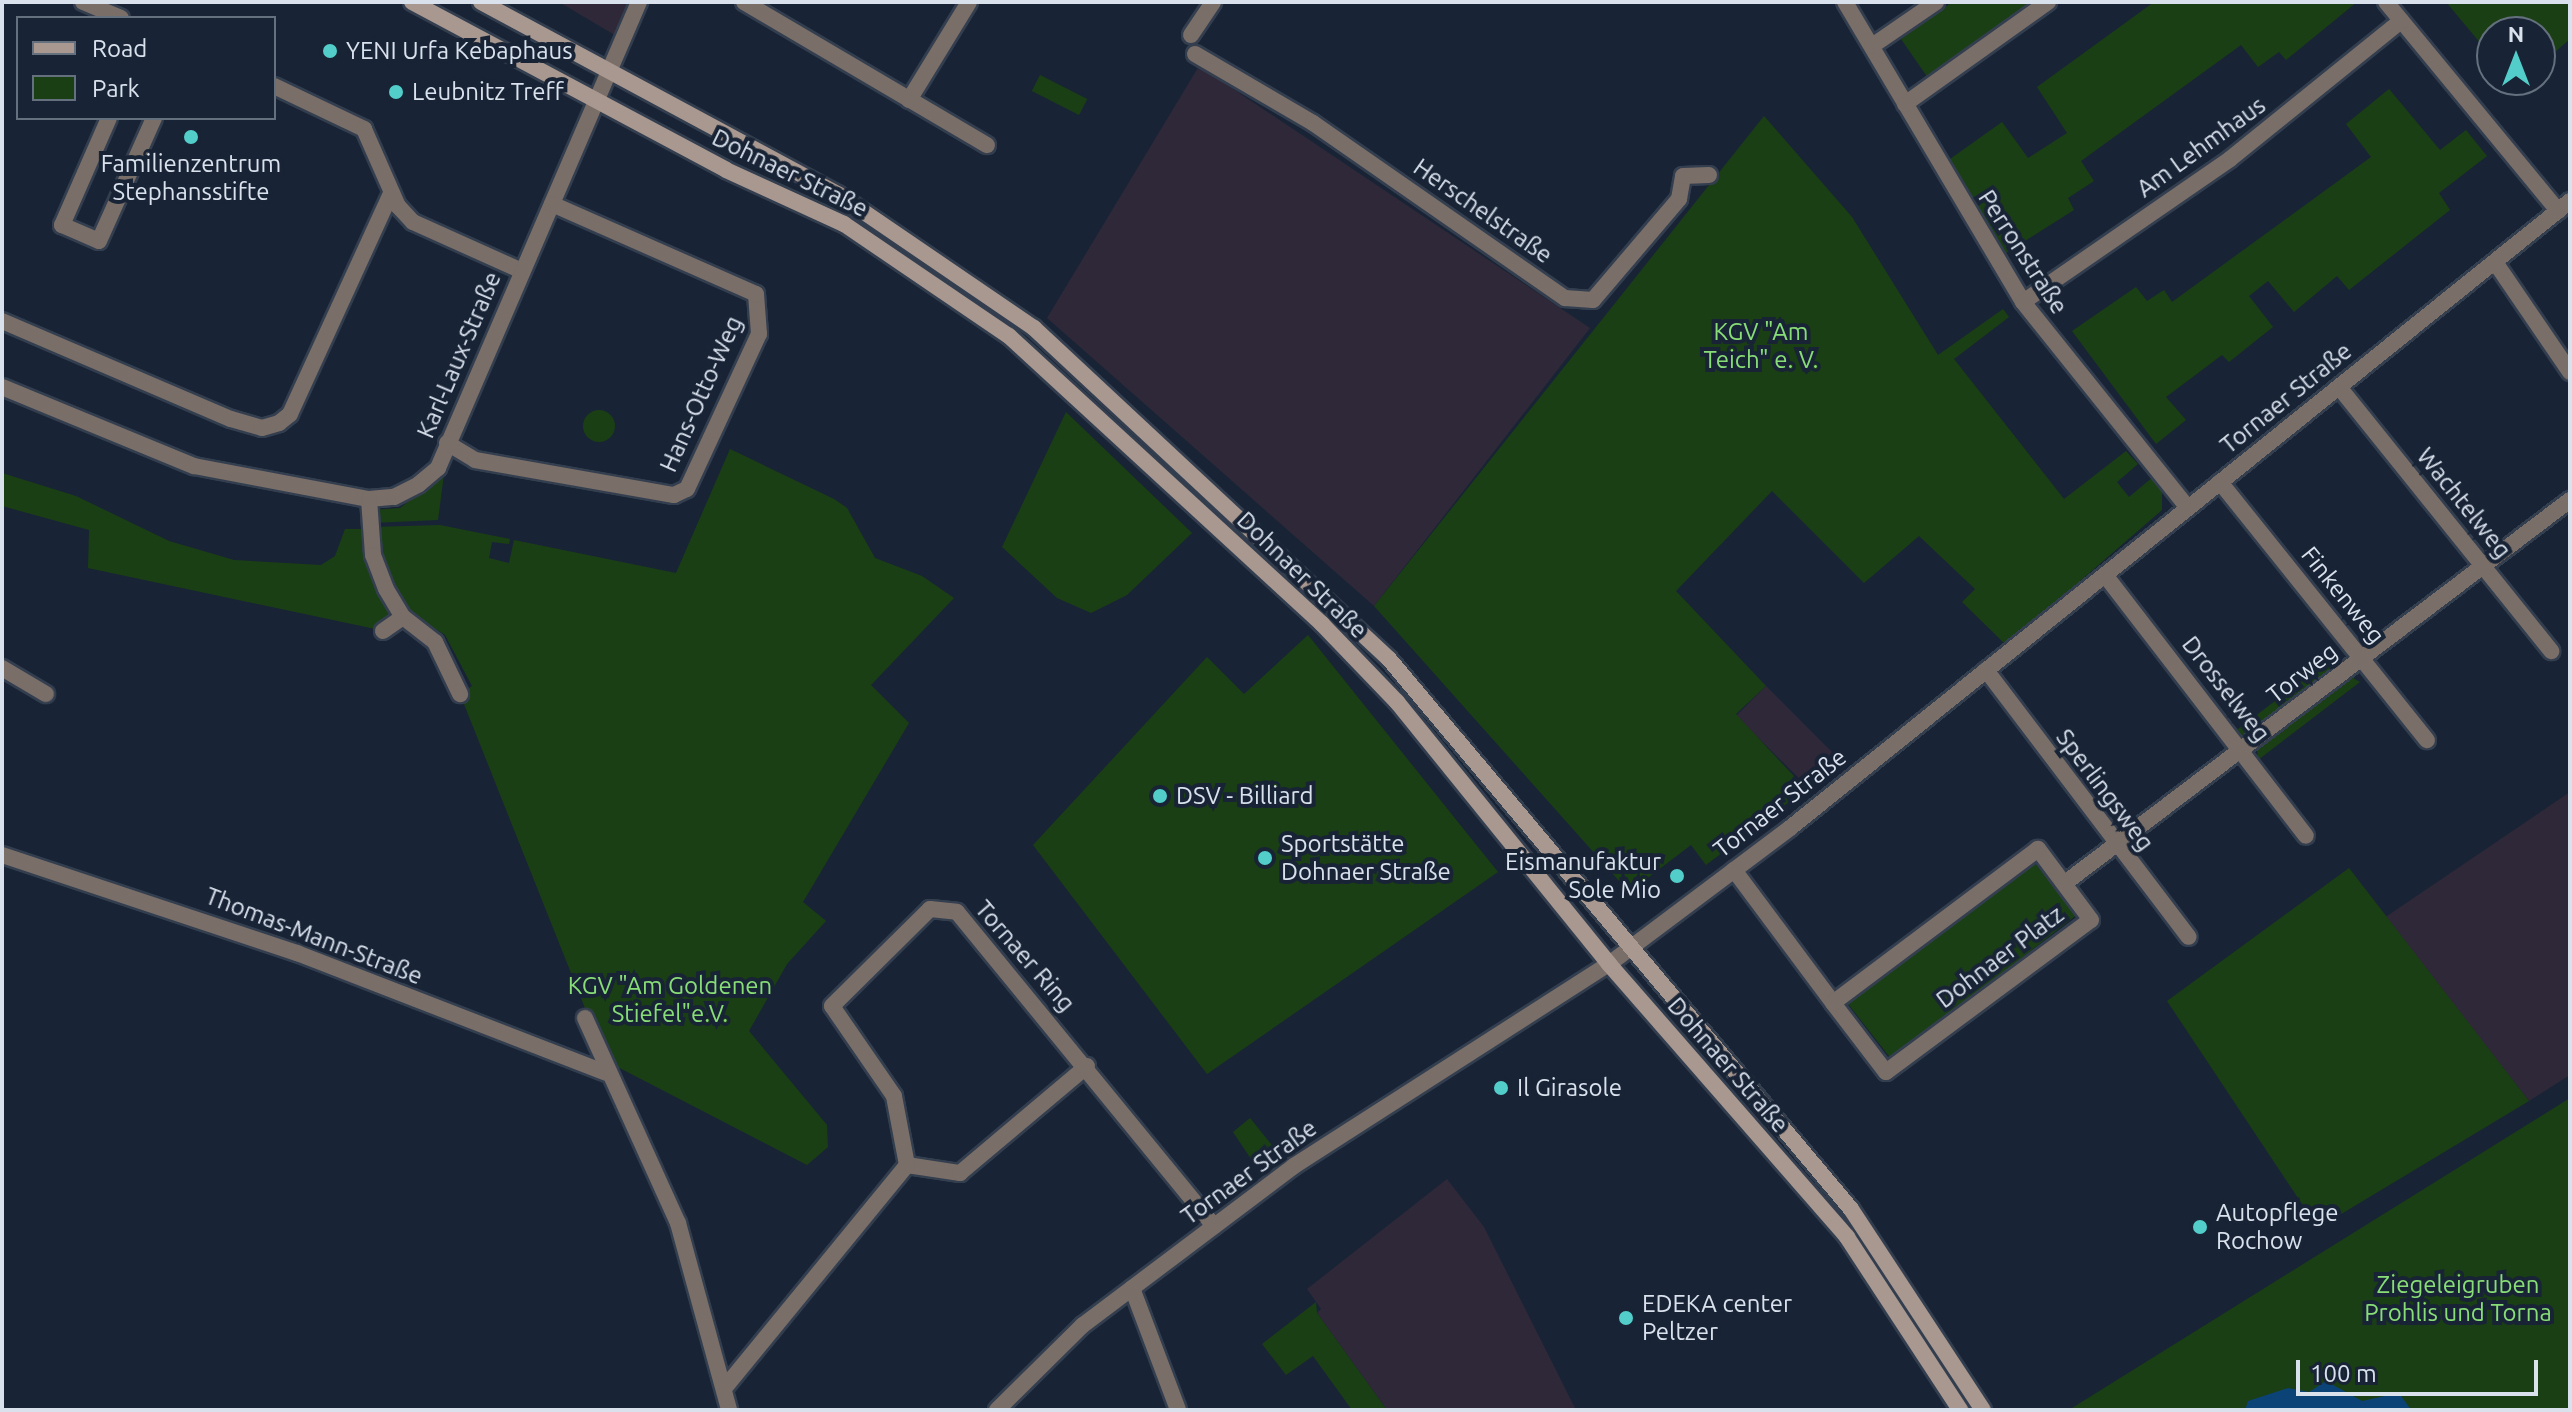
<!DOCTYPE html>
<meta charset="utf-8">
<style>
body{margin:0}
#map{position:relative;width:2572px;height:1412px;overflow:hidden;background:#182435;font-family:Ubuntu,sans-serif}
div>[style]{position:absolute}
.industrial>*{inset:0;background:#2e2838;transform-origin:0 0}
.green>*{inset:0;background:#1b3f14;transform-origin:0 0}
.round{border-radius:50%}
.water>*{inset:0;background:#0c4377}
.roads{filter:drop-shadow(2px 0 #333e4f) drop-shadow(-2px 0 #333e4f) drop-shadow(0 2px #333e4f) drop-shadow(0 -2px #333e4f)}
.minor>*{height:16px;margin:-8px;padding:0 8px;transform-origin:8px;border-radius:8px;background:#796e68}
.secondary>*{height:16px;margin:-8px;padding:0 8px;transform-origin:8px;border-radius:8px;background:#a9988f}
.dots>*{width:22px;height:22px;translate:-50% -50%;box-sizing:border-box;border:4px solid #182435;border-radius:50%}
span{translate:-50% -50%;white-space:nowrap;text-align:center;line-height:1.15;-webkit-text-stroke:8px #182435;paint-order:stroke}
.poi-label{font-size:24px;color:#d9e1ed}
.left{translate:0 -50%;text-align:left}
.right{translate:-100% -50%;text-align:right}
.street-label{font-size:24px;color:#d9e1ed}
.park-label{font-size:24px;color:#8d7}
.frame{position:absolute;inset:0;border:4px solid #d9e1ed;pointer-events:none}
.legend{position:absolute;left:16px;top:16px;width:260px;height:104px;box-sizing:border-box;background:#182435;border:2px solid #65707f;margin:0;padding:10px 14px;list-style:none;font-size:24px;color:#d9e1ed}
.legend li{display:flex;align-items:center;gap:16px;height:40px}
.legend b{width:40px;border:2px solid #65707f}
.north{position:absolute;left:2476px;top:16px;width:80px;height:80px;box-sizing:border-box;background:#182435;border:2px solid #65707f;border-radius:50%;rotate:0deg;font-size:22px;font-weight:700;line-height:32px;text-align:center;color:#d9e1ed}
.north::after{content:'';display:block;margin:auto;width:28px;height:36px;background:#53cdca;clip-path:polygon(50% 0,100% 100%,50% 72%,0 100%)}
.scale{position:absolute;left:2296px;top:1360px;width:242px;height:36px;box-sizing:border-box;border:4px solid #d9e1ed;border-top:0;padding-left:10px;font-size:24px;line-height:28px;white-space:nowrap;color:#d9e1ed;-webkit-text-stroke:6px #182435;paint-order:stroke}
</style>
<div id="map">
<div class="industrial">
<div style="clip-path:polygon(559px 2px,638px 2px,618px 37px)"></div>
<div style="clip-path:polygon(1199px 66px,1590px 328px,1374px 606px,1047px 318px)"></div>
<div style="left:1766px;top:686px;width:107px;height:42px;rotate:45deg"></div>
<div style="clip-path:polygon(2570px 792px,2570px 1075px,2529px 1101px,2384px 918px)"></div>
<div style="clip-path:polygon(1447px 1179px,1484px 1227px,1576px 1410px,1387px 1410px,1317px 1313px,1321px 1309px,1307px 1289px)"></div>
</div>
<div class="green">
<div style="clip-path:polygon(1952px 2px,2034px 2px,1928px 78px,1901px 39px)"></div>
<div style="clip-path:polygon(2154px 2px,2357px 2px,2286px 60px,2279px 52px,2258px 67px,2241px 45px,2081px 161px,2094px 181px,2068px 198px,2074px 210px,2006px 253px,1950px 159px,2002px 122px,2028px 158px,2067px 133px,2037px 87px)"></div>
<div style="clip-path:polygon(2446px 2px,2570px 2px,2570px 39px,2540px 65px,2540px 32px,2492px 32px,2492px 57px)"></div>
<div style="left:1040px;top:75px;width:53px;height:18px;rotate:27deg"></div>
<div style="clip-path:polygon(2389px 89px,2440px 150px,2466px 130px,2487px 156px,2439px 193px,2450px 210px,2349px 290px,2337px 276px,2294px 312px,2268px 281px,2249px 296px,2273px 327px,2229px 362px,2222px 355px,2166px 397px,2186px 420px,2156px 444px,2072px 331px,2136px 287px,2147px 301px,2164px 290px,2172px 302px,2371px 157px,2346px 124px)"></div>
<div style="clip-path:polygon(1764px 116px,1852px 217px,1938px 355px,2003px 309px,2009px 317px,1954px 359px,2064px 499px,2126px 451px,2138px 464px,2117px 482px,2129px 497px,2153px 477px,2162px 489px,2162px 510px,2006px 645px,1962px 602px,1975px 589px,1919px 536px,1864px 583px,1772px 491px,1676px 591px,1766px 686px,1736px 714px,1806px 789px,1706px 865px,1691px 845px,1629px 892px,1374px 606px)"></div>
<div class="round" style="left:583px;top:410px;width:32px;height:32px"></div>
<div style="clip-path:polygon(1066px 412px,1192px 533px,1127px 595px,1091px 613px,1057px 598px,1002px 547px)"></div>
<div style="clip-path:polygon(730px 449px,834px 499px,847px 508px,875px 558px,922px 576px,954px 598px,871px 685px,909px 723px,803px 902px,826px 921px,787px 964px,749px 1031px,827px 1125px,828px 1147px,807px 1165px,606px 1061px,460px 694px,472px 686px,445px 635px,405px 609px,392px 589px,372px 527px,440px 525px,510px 539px,509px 544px,492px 542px,489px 558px,509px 563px,514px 540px,676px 573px)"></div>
<div style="clip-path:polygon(2px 473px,76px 496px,169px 541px,234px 560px,321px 565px,335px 556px,345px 529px,363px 529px,368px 560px,390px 609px,388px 622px,380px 630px,88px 568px,89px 530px,2px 506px)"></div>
<div style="clip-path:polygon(444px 474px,438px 520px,372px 523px,373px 510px,400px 508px)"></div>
<div style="clip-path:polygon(1308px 635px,1498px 872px,1207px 1074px,1033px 845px,1207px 657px,1244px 694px)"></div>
<div style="clip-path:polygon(2339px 653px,2339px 664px,2242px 736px,2234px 732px)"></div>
<div style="clip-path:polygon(2351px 677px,2360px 682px,2258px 760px,2257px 750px)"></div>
<div style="left:2031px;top:858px;width:73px;height:234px;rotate:52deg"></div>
<div style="clip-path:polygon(2349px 868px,2529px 1101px,2318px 1228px,2167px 1001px)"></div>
<div style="clip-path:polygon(2570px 1098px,2570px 1410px,2069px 1410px,2080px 1403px)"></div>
<div style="clip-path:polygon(1250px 1118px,1280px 1155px,1259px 1171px,1233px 1132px)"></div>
<div style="clip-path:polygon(1316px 1302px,1317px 1313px,1387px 1410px,1352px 1410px,1313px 1356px,1286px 1375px,1262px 1344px)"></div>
</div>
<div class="water">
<div style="clip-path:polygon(2326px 1381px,2362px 1401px,2399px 1393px,2411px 1410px,2245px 1410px,2248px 1401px,2288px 1388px,2309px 1392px)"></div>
</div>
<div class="roads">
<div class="minor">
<div style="left:83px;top:2px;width:41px;rotate:22.8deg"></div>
<div style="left:744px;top:2px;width:282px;rotate:30.5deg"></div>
<div style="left:1845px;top:2px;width:349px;rotate:59.3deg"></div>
<div style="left:2023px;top:302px;width:264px;rotate:51.3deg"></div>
<div style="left:2386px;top:2px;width:271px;rotate:50.5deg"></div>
<div style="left:1191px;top:35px;width:40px;rotate:-56deg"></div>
<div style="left:1872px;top:46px;width:78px;rotate:-34.5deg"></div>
<div style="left:1195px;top:54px;width:137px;rotate:30.3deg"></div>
<div style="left:1313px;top:123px;width:307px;rotate:34.8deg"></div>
<div style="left:1565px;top:298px;width:28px;rotate:4deg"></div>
<div style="left:1593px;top:300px;width:133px;rotate:-49.6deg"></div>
<div style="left:1679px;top:199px;width:23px;rotate:-80deg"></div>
<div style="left:1683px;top:176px;width:26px;rotate:-2deg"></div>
<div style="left:274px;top:86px;width:100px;rotate:25.5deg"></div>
<div style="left:364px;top:129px;width:84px;rotate:66.2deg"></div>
<div style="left:398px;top:206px;width:22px;rotate:47deg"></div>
<div style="left:413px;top:222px;width:120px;rotate:24.2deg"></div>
<div style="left:909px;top:100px;width:115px;rotate:-58.5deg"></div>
<div style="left:1905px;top:104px;width:176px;rotate:-35.5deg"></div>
<div style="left:109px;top:118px;width:117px;rotate:113.7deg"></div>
<div style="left:62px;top:225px;width:40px;rotate:23.4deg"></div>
<div style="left:99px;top:241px;width:135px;rotate:-65.9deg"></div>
<div style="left:2495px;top:262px;width:133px;rotate:55.7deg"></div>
<div style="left:2023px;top:302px;width:252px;rotate:-34.6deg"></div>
<div style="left:2230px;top:159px;width:220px;rotate:-38.9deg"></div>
<div style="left:2px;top:321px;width:249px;rotate:23.2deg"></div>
<div style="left:231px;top:419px;width:32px;rotate:16deg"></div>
<div style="left:262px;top:428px;width:18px;rotate:-16deg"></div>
<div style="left:279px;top:423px;width:14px;rotate:-39deg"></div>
<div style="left:290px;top:414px;width:243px;rotate:-65.4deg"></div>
<div style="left:2px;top:387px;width:208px;rotate:22.4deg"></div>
<div style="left:194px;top:466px;width:178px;rotate:10.7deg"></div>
<div style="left:369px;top:499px;width:25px;rotate:-5deg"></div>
<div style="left:394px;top:497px;width:28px;rotate:-27deg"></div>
<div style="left:419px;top:484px;width:25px;rotate:-40deg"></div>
<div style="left:438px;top:468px;width:508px;rotate:-66.67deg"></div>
<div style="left:2339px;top:387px;width:339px;rotate:51.2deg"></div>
<div style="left:447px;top:443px;width:33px;rotate:31deg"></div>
<div style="left:475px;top:460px;width:202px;rotate:10deg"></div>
<div style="left:674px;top:495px;width:14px;rotate:-25deg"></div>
<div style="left:687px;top:489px;width:171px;rotate:-65.1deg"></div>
<div style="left:759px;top:334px;width:40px;rotate:-94.3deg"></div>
<div style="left:756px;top:294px;width:223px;rotate:-156.2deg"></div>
<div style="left:2220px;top:482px;width:331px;rotate:51.3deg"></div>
<div style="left:369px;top:499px;width:56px;rotate:85.9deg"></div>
<div style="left:373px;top:555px;width:36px;rotate:69deg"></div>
<div style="left:386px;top:589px;width:33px;rotate:59deg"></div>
<div style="left:403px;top:617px;width:41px;rotate:38deg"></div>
<div style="left:435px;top:642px;width:58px;rotate:64.3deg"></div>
<div style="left:2105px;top:575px;width:329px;rotate:52.4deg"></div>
<div style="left:383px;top:631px;width:24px;rotate:-35deg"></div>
<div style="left:2px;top:668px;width:51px;rotate:30.6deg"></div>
<div style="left:1986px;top:670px;width:335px;rotate:52.8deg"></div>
<div style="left:2px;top:855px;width:311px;rotate:18.4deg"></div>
<div style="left:297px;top:953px;width:331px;rotate:21.2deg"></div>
<div style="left:1734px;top:870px;width:166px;rotate:53.3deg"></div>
<div style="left:1833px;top:1003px;width:87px;rotate:52.5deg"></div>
<div style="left:1886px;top:1072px;width:255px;rotate:-36.6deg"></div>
<div style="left:2091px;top:920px;width:89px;rotate:-126.7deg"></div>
<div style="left:2038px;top:849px;width:256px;rotate:143.1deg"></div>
<div style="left:2065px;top:883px;width:634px;rotate:-37.18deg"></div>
<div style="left:585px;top:1018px;width:225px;rotate:65.6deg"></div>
<div style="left:678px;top:1223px;width:194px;rotate:74.7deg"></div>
<div style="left:907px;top:1165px;width:54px;rotate:8.6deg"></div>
<div style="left:960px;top:1173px;width:166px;rotate:-40.1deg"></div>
<div style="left:1132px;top:1288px;width:130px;rotate:69.3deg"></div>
<div style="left:727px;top:1385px;width:284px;rotate:-50.7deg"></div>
<div style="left:907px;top:1165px;width:70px;rotate:-100.7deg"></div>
<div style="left:894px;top:1096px;width:109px;rotate:-124.6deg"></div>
<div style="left:832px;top:1006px;width:138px;rotate:-44.7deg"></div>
<div style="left:930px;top:909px;width:27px;rotate:6deg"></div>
<div style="left:957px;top:912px;width:406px;rotate:50.7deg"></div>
<div style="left:997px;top:1410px;width:121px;rotate:-44.7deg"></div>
<div style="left:1083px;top:1325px;width:264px;rotate:-37deg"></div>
<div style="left:1294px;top:1166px;width:374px;rotate:-32.7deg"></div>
<div style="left:1609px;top:964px;width:226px;rotate:-36.9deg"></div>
<div style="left:1790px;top:828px;width:1001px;rotate:-38.79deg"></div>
</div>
<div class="secondary">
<div style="left:412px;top:2px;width:356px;rotate:28.1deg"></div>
<div style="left:726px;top:170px;width:130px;rotate:24.6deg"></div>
<div style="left:844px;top:224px;width:199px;rotate:34.2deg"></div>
<div style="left:1009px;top:336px;width:425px;rotate:42.6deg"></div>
<div style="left:1322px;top:624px;width:108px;rotate:46.1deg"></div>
<div style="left:1397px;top:702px;width:337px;rotate:51deg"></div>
<div style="left:1609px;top:964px;width:362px;rotate:48.9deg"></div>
<div style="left:1847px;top:1237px;width:207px;rotate:56.8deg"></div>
<div style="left:481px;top:2px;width:407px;rotate:28.3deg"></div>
<div style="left:839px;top:195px;width:236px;rotate:34.3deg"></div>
<div style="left:1034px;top:328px;width:485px;rotate:43deg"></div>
<div style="left:1389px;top:659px;width:718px;rotate:49.97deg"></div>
<div style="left:1851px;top:1209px;width:240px;rotate:56.7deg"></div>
</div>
</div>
<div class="dots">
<div style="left:330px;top:51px;background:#53cdca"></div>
<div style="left:396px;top:92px;background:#53cdca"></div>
<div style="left:191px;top:137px;background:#53cdca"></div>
<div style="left:1160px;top:796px;background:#53cdca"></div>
<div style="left:1265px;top:858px;background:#53cdca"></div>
<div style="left:1677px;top:876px;background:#53cdca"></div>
<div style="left:1501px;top:1088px;background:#53cdca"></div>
<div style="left:2200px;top:1227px;background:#53cdca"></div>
<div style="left:1626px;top:1318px;background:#53cdca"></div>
</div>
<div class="poi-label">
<span class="left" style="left:346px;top:51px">YENI Urfa Kebaphaus</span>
<span class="left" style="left:412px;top:92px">Leubnitz Treff</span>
<span style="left:191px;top:178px">Familienzentrum<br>Stephansstifte</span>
<span class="left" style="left:1176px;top:796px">DSV - Billiard</span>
<span class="left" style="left:1281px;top:858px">Sportstätte<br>Dohnaer Straße</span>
<span class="right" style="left:1661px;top:876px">Eismanufaktur<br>Sole Mio</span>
<span class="left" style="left:1517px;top:1088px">Il Girasole</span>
<span class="left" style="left:2216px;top:1227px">Autopflege<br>Rochow</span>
<span class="left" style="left:1642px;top:1318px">EDEKA center<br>Peltzer</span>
</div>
<div class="street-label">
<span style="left:2201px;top:147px;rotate:-36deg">Am Lehmhaus</span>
<span style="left:790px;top:173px;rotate:26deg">Dohnaer Straße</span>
<span style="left:1483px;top:211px;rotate:35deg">Herschelstraße</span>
<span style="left:2023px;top:252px;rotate:57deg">Perronstraße</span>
<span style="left:459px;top:355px;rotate:-67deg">Karl-Laux-Straße</span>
<span style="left:701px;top:394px;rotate:-66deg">Hans-Otto-Weg</span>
<span style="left:2286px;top:398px;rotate:-39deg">Tornaer Straße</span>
<span style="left:2464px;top:503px;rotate:51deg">Wachtelweg</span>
<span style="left:1302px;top:575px;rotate:44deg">Dohnaer Straße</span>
<span style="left:2343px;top:595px;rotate:51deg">Finkenweg</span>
<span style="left:2302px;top:673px;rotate:-38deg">Torweg</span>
<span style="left:2226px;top:689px;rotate:52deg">Drosselweg</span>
<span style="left:2105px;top:790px;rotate:53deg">Sperlingsweg</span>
<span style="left:1780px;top:803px;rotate:-38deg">Tornaer Straße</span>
<span style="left:314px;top:936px;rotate:21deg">Thomas-Mann-Straße</span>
<span style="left:1025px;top:956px;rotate:49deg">Tornaer Ring</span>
<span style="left:2000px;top:957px;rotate:-37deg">Dohnaer Platz</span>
<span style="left:1728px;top:1065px;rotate:49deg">Dohnaer Straße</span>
<span style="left:1249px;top:1172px;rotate:-36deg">Tornaer Straße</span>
</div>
<div class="park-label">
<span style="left:1761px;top:346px">KGV "Am<br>Teich" e. V.</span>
<span style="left:670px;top:1000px">KGV "Am Goldenen<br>Stiefel"e.V.</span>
<span style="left:2458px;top:1299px">Ziegeleigruben<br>Prohlis und Torna</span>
</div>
<div class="frame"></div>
<ul class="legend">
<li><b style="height:10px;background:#a9988f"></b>Road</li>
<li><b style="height:22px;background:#1b3f14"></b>Park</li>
</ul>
<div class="north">N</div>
<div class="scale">100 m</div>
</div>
